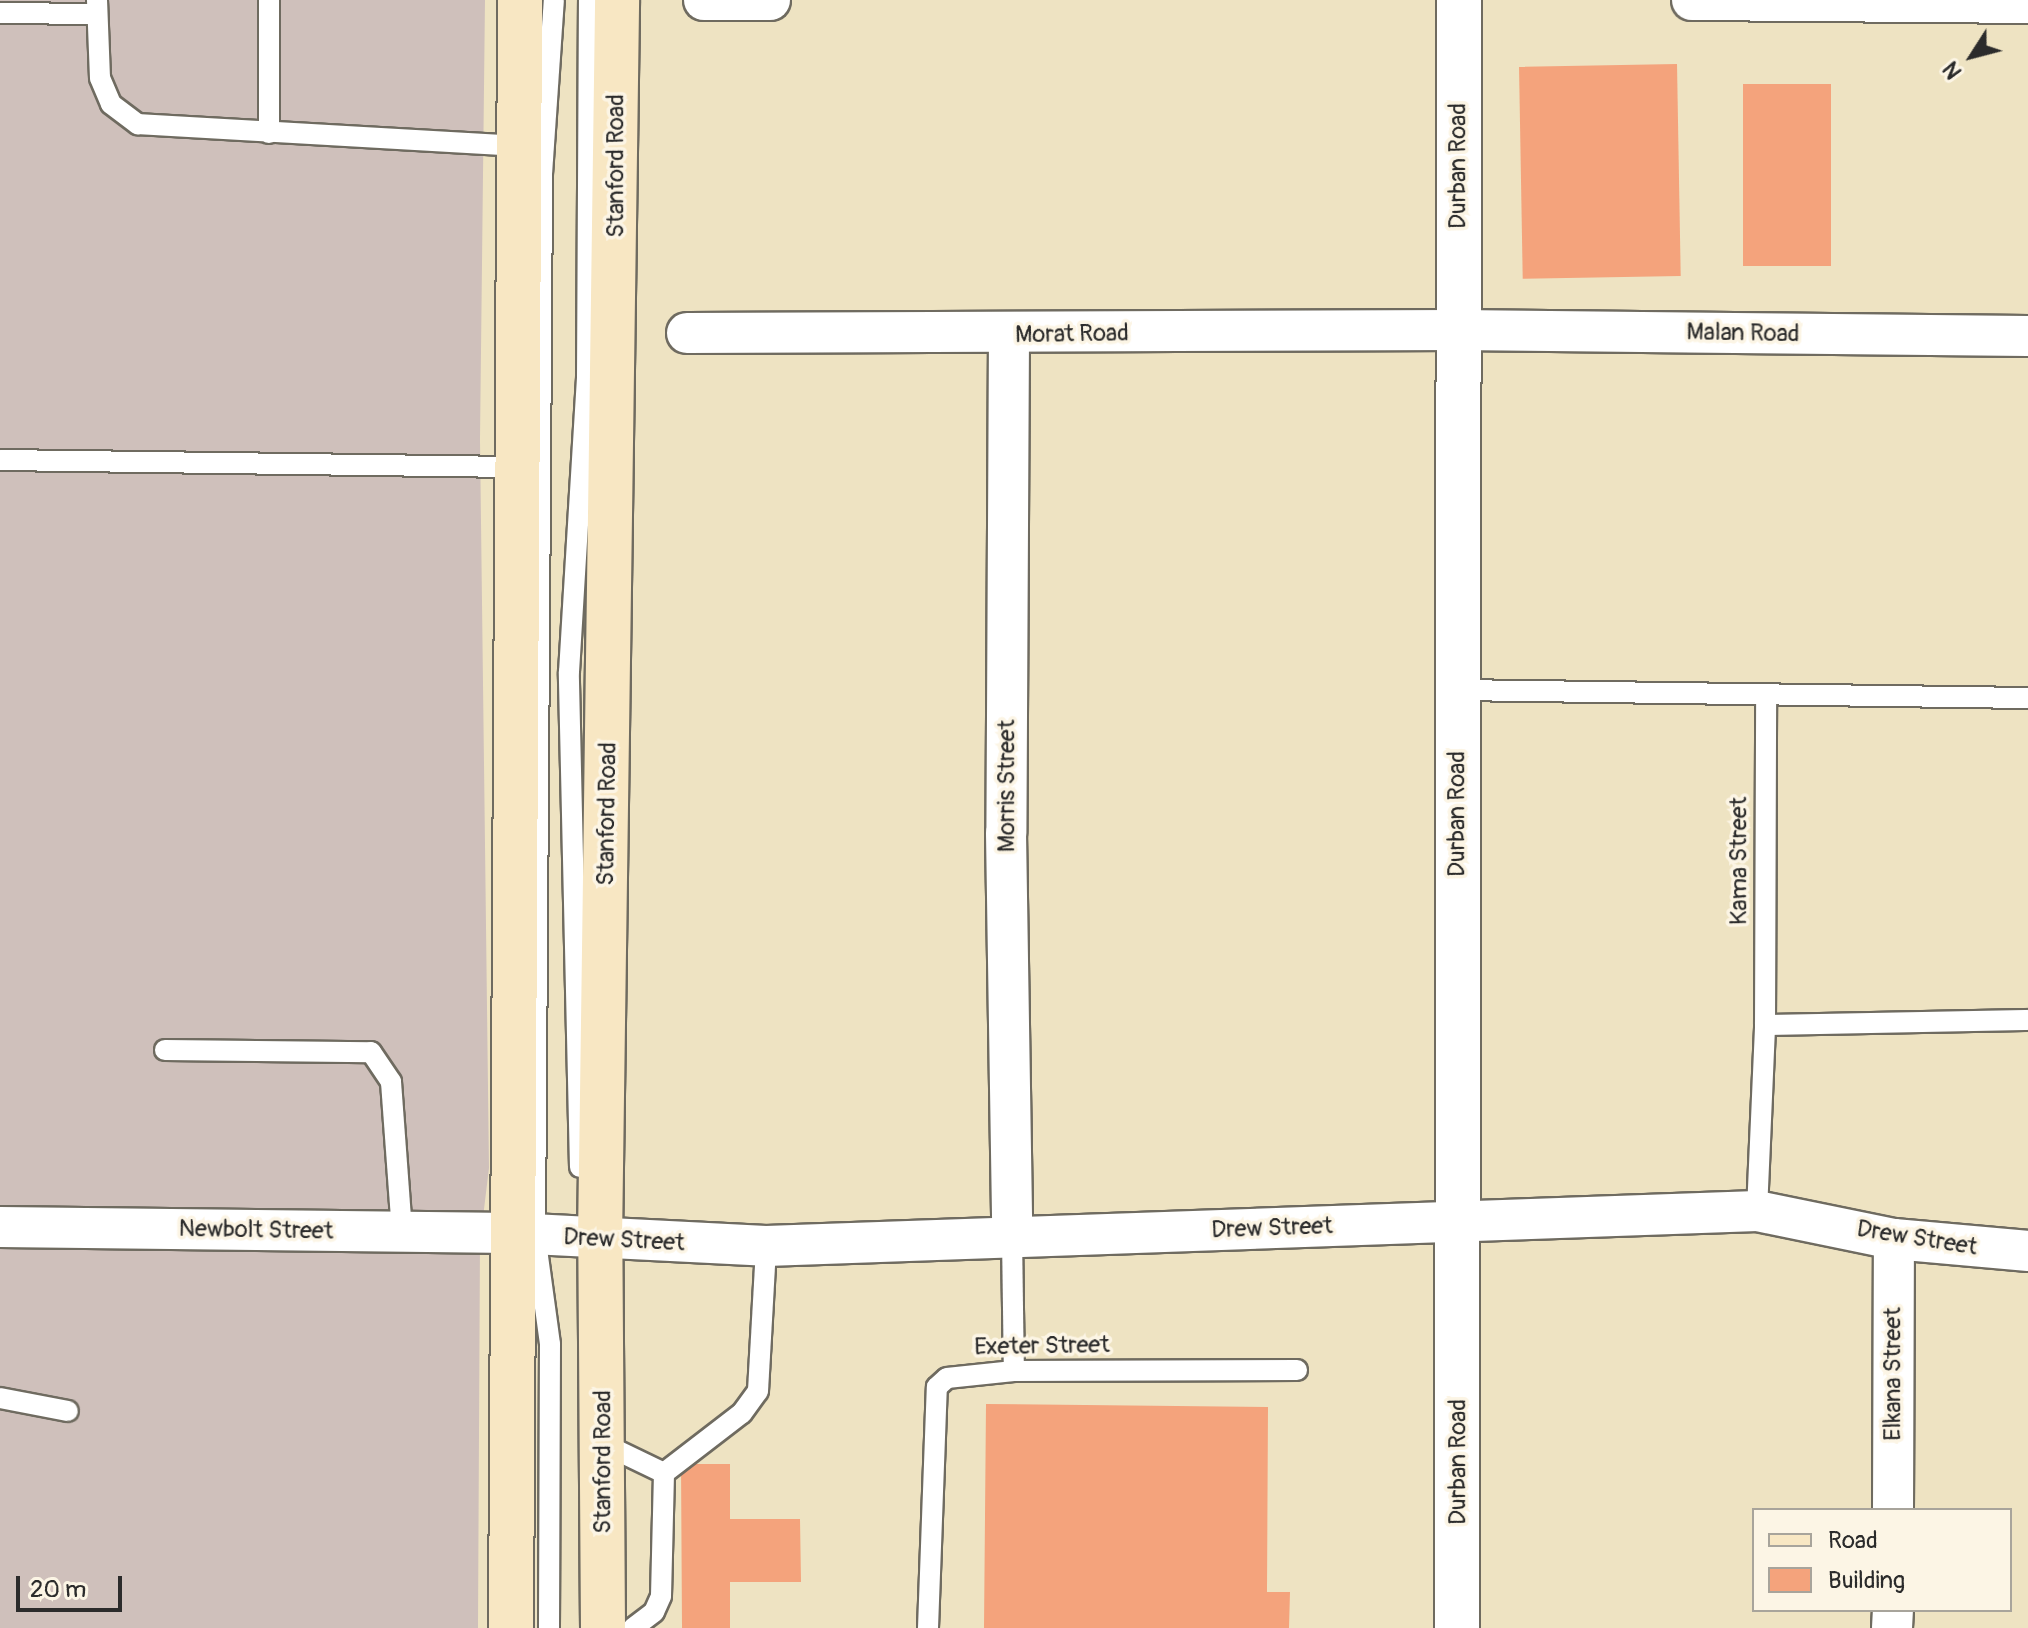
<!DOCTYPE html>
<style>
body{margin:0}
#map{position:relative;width:2028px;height:1628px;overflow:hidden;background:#eee3c2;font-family:Pangolin,sans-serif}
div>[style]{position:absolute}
.industrial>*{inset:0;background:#cfc0bb}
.building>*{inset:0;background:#f4a37c;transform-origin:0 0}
.roads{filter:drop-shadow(2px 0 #6f6b60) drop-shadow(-2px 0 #6f6b60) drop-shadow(0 2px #6f6b60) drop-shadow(0 -2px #6f6b60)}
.service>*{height:20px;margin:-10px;padding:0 10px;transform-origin:10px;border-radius:10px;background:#fff}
.minor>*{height:40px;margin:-20px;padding:0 20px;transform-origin:20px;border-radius:20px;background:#fff}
.tertiary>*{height:44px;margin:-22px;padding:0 22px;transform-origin:22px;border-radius:22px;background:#fff}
.secondary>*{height:44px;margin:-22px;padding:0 22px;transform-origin:22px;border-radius:22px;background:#f8e7c3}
span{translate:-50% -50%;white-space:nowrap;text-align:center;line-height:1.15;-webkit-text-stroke:7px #fcf5e5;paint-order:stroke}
.street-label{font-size:24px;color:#2b2b2b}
.legend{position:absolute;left:1752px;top:1508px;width:260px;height:104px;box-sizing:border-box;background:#fcf5e5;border:2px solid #a8a49b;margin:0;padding:10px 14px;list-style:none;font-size:24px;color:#2b2b2b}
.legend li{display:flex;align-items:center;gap:16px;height:40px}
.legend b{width:40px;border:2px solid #a8a49b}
.north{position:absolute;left:1932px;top:16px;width:80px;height:80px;-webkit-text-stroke:6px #fcf5e5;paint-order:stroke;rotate:234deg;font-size:22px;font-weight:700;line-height:32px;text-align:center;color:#2b2b2b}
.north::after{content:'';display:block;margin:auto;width:28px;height:36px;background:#2b2b2b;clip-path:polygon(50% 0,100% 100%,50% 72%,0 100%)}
.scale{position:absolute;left:16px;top:1576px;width:106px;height:36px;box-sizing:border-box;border:4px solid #2b2b2b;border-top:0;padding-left:10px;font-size:24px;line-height:28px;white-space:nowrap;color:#2b2b2b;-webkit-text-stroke:6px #fcf5e5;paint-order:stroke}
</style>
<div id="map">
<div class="industrial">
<div style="clip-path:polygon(0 0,485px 0,480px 440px,489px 1168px,480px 1242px,478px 1628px,0 1628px)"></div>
</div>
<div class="building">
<div style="left:1677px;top:64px;width:212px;height:158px;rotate:89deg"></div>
<div style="left:1743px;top:84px;width:88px;height:182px"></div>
<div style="clip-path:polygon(986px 1404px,1268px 1407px,1267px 1592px,1290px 1592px,1289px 1628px,984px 1628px)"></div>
<div style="clip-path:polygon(681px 1464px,730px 1464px,730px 1519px,800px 1519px,801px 1582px,730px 1582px,730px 1628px,682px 1628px)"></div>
</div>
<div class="roads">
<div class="service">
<div style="left:97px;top:0;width:78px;rotate:87.8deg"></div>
<div style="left:100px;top:78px;width:28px;rotate:67deg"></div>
<div style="left:111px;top:104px;width:34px;rotate:37deg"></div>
<div style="left:138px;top:124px;width:381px;rotate:3.3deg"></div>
<div style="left:269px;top:0;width:133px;rotate:90deg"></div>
<div style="left:0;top:13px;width:97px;rotate:0.6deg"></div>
<div style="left:0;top:460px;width:516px;rotate:0.78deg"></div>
<div style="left:1456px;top:690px;width:572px;rotate:0.8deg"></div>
<div style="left:1765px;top:1025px;width:263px;rotate:-1.1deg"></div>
<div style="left:165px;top:1050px;width:206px;rotate:0.6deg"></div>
<div style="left:371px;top:1052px;width:36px;rotate:56deg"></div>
<div style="left:391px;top:1082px;width:150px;rotate:85.8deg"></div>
<div style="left:580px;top:1167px;width:495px;rotate:-91.3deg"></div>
<div style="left:569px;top:672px;width:295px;rotate:-86.5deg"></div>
<div style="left:587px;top:378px;width:378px;rotate:-89.7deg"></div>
<div style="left:1757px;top:1211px;width:186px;rotate:-87.5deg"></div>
<div style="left:1765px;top:1025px;width:327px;rotate:-89.8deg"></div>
<div style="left:1012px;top:1236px;width:135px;rotate:89.2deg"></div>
<div style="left:0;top:1398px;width:69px;rotate:10.8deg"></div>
<div style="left:604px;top:1444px;width:67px;rotate:25.8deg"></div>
<div style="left:549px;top:1628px;width:284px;rotate:-89.8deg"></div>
<div style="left:550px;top:1344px;width:110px;rotate:-97.8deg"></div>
<div style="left:535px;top:1235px;width:1061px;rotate:-89.62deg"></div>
<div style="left:542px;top:174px;width:174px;rotate:-86.1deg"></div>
<div style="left:633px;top:1628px;width:26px;rotate:-37deg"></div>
<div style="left:654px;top:1612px;width:17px;rotate:-66deg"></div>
<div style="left:661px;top:1596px;width:123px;rotate:-88.6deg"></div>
<div style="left:664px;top:1473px;width:98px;rotate:-37.6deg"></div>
<div style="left:742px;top:1413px;width:27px;rotate:-54deg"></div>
<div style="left:758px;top:1391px;width:145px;rotate:-86.8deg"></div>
<div style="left:928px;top:1628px;width:241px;rotate:-87.9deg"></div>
<div style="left:937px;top:1387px;width:13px;rotate:-42deg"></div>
<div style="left:947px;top:1378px;width:67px;rotate:-6deg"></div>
<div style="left:1014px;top:1371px;width:283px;rotate:-0.2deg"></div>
</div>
<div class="minor">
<div style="left:704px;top:0;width:66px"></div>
<div style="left:1692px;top:0;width:336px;rotate:0.5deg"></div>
<div style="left:687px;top:333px;width:770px;rotate:-0.22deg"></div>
<div style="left:1457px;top:330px;width:571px;rotate:0.6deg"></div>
<div style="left:1009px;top:335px;width:498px;rotate:90.3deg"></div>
<div style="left:1006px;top:833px;width:403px;rotate:89.1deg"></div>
<div style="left:0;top:1227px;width:512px;rotate:0.67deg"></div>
<div style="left:512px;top:1233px;width:254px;rotate:2.9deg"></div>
<div style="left:766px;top:1246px;width:992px;rotate:-2.02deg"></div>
<div style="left:1757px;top:1211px;width:140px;rotate:11.6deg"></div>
<div style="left:1894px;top:1239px;width:135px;rotate:5.1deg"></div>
<div style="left:1893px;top:1510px;width:271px;rotate:-89.8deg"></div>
<div style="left:1892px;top:1628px;width:18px;rotate:-87deg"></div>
</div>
<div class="tertiary">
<div style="left:1457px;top:1628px;width:1628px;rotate:-89.93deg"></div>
</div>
<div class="secondary">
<div style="left:511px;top:1628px;width:1628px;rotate:-89.68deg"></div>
<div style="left:603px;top:1628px;width:388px;rotate:-90.4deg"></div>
<div style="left:600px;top:1240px;width:1240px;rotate:-89.21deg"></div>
</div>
</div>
<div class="street-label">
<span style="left:616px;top:166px;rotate:-90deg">Stanford Road</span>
<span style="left:1458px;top:166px;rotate:-90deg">Durban Road</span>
<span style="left:1743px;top:333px;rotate:1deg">Malan Road</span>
<span style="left:1072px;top:334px;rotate:-1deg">Morat Road</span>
<span style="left:1007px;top:786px;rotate:-90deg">Morris Street</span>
<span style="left:607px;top:814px;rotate:-89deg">Stanford Road</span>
<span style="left:1457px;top:814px;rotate:-90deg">Durban Road</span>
<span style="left:1739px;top:861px;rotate:-90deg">Kama Street</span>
<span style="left:1272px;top:1228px;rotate:-2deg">Drew Street</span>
<span style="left:256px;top:1230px;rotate:1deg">Newbolt Street</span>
<span style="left:1917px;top:1238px;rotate:9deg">Drew Street</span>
<span style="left:624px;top:1240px;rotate:3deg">Drew Street</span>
<span style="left:1042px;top:1346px;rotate:-1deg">Exeter Street</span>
<span style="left:1893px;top:1374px;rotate:-90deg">Elkana Street</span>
<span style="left:603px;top:1462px;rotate:-90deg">Stanford Road</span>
<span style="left:1458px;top:1462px;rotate:-90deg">Durban Road</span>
</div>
<ul class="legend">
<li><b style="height:10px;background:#f8e7c3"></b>Road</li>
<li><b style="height:22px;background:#f4a37c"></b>Building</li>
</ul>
<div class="north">N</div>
<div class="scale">20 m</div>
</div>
